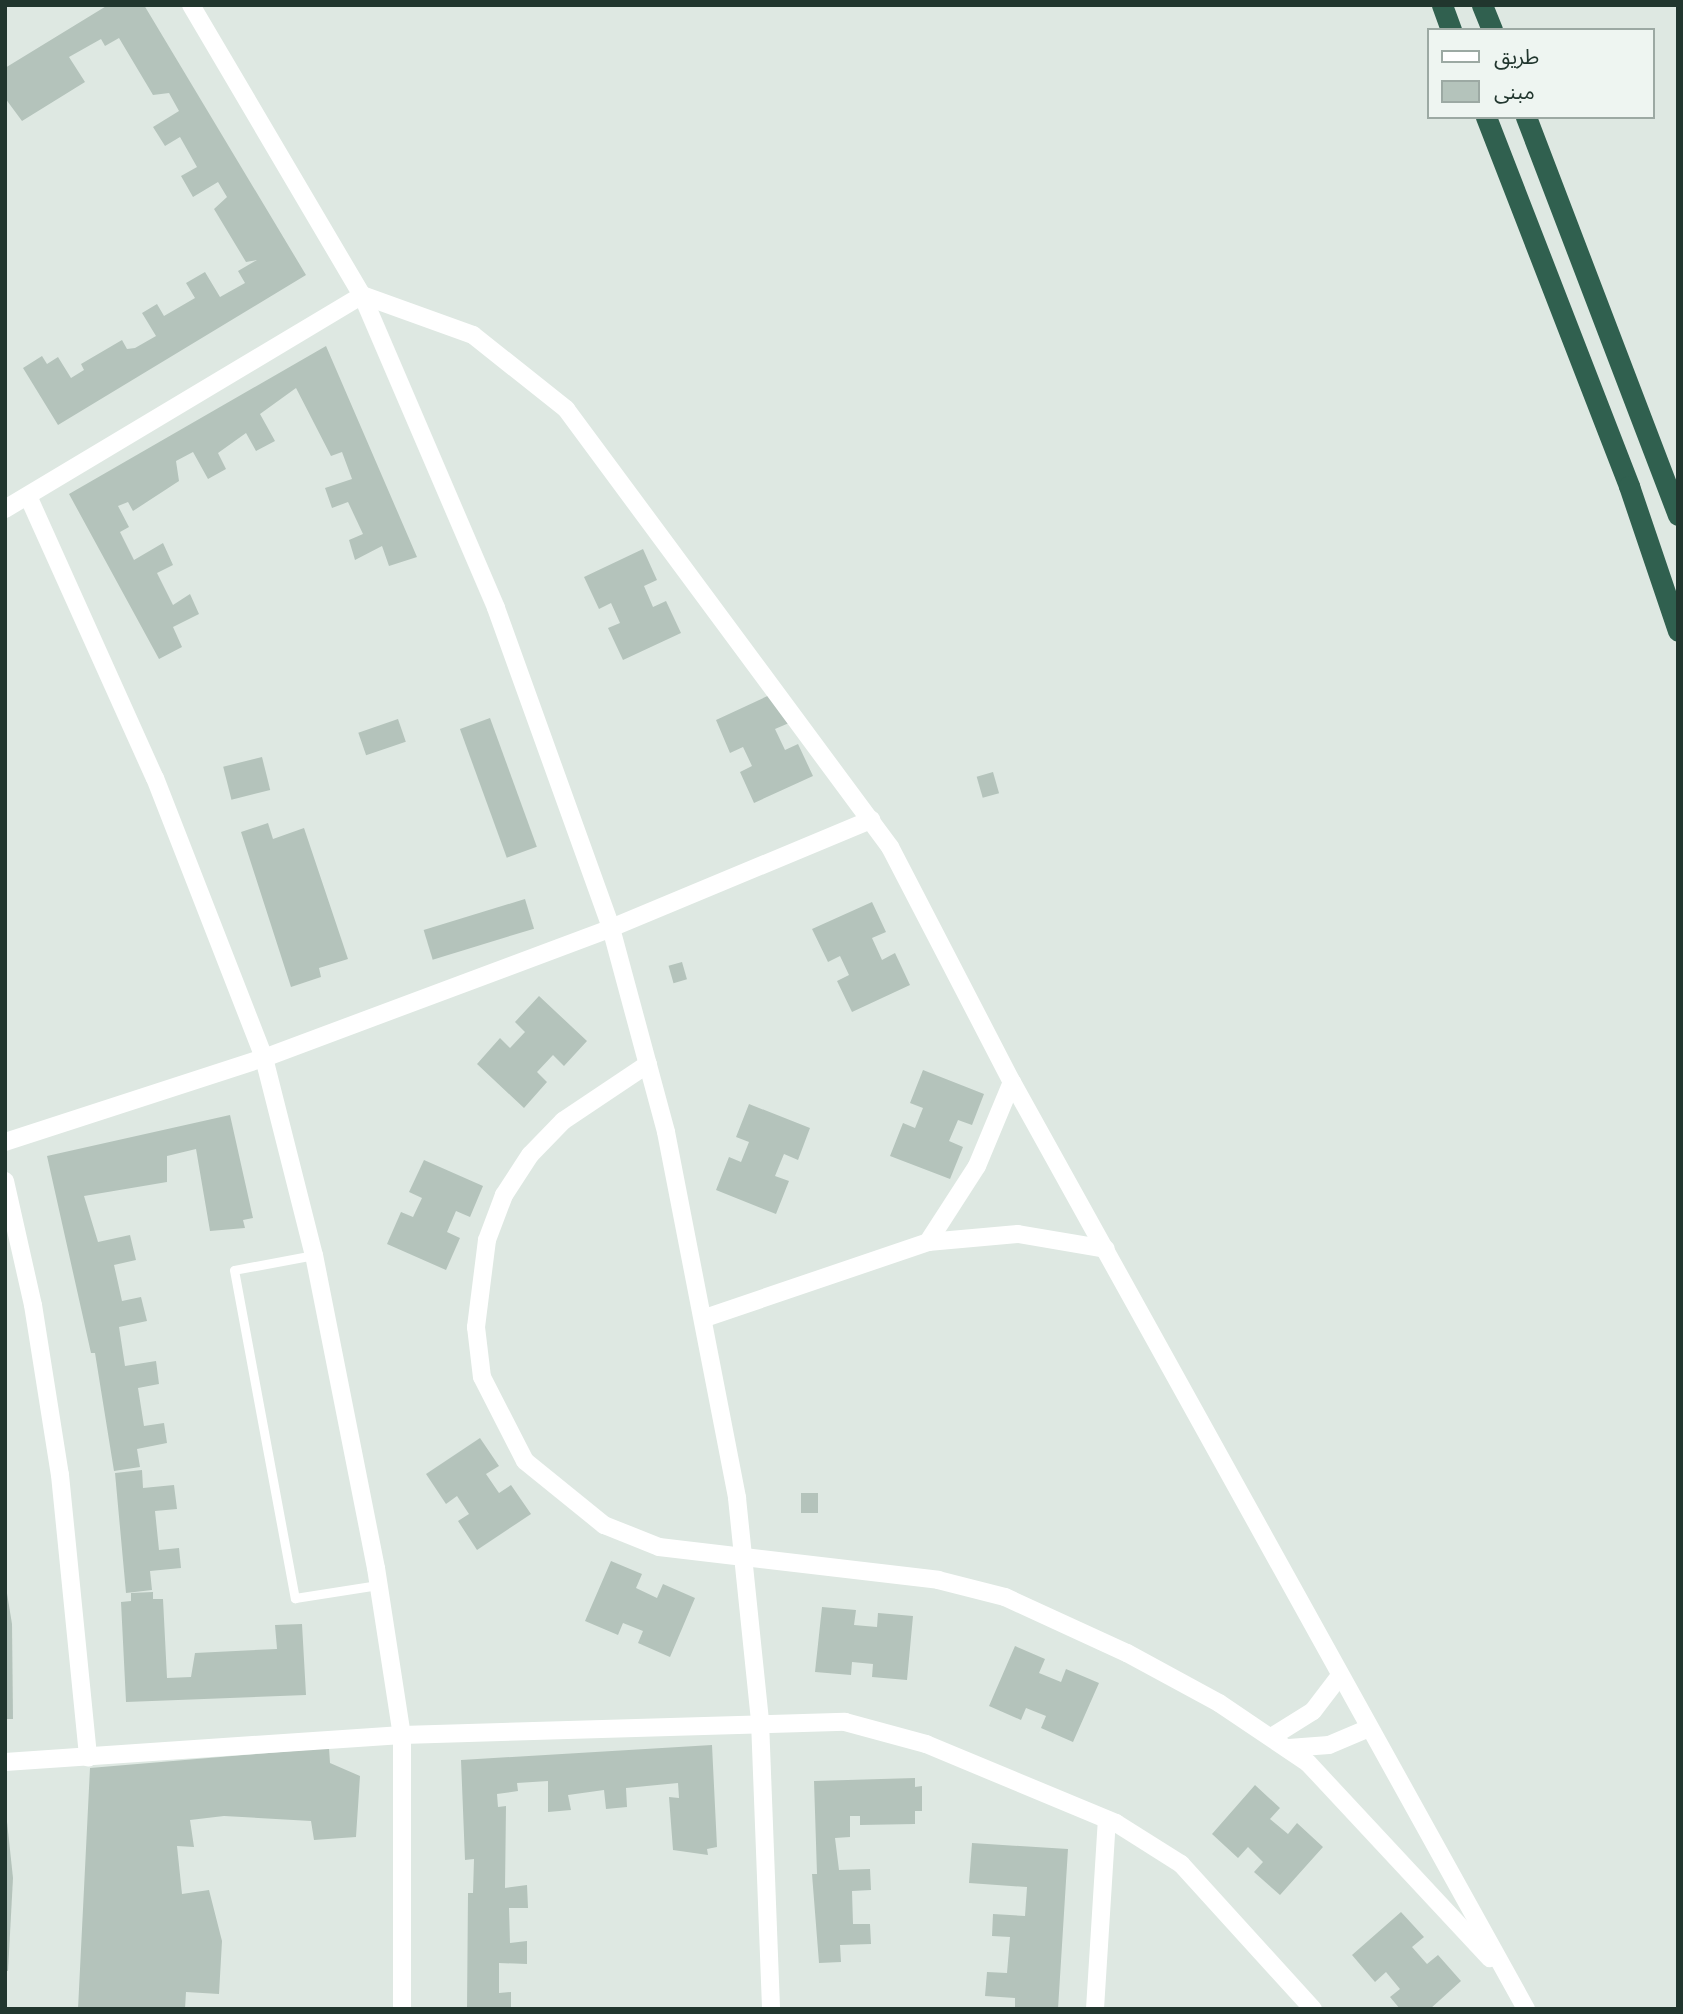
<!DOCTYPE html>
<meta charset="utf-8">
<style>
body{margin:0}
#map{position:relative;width:1683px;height:2014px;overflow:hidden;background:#dee8e2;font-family:Ubuntu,"Noto Sans Arabic",sans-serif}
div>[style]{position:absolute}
.building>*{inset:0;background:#b4c3bb;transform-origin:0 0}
.lane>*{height:9px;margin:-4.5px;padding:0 4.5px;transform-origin:4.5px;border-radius:4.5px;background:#fff}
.street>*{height:18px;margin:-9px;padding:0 9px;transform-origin:9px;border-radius:9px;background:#fff}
.highway>*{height:21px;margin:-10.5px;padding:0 10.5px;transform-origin:10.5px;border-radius:10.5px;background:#30604f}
span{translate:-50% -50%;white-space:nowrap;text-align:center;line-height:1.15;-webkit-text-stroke:5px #eef5f1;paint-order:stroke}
.frame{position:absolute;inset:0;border:7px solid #21362e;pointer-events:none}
.legend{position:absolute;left:1427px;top:28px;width:228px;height:91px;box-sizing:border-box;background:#eef5f1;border:2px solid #9ca9a3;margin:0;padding:9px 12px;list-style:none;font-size:21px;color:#21362e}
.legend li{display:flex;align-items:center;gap:14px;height:35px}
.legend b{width:35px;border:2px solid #9ca9a3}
</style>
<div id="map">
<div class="building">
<div style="clip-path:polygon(108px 5px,144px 5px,306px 275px,58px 425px,23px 368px,42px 356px,47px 364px,58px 357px,71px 378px,84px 370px,81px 364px,122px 340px,127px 349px,135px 348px,156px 336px,142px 313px,157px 304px,164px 316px,195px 298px,186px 283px,205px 272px,220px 297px,245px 283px,238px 271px,257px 260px,246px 262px,214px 209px,227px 197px,218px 182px,193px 197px,181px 176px,197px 167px,180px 137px,165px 146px,153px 127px,179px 111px,169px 93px,153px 95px,119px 38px,105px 46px,101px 39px,69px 57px,85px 82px,22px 121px,5px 98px,5px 68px)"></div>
<div style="clip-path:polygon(326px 346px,417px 557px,389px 566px,382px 546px,355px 560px,349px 540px,363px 534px,348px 502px,332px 508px,325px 488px,352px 479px,342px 452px,331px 456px,296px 388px,260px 414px,275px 441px,256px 451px,246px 433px,218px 453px,226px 469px,208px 479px,193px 452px,176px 461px,179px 481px,133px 511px,128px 502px,118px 506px,129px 527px,120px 532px,134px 560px,163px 543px,173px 565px,157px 573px,173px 605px,190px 594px,199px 614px,173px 627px,182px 647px,159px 659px,69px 494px)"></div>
<div style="clip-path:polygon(643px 549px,657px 580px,644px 586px,653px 607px,666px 601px,681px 633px,623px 660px,608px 628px,620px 623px,611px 603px,599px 609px,584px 577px)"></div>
<div style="clip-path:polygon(774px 693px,789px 723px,775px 729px,785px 750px,798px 744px,813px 776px,754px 803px,740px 772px,752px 766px,743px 747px,730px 753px,716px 720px)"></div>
<div style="left:490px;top:718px;width:137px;height:32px;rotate:70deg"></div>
<div style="left:398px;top:719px;width:24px;height:42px;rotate:71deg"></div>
<div style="left:262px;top:757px;width:34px;height:40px;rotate:76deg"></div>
<div style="left:993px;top:772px;width:22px;height:17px;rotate:74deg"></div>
<div style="clip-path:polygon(268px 823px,273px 839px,304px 828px,348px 959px,319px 968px,321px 977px,291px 987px,241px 832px)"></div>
<div style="left:525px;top:899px;width:31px;height:106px;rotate:73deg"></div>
<div style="clip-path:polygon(872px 902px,886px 932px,872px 938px,882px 960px,895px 953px,910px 985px,852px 1012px,837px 981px,849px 975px,840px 956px,828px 962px,812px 929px)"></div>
<div style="left:682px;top:962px;width:18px;height:14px;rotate:74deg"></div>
<div style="clip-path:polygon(539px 996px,587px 1041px,564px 1066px,553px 1055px,537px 1072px,547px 1082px,524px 1108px,477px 1064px,500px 1038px,510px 1048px,525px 1032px,515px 1022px)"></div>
<div style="clip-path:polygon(923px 1070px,984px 1094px,972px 1125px,958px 1120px,949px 1141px,963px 1147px,950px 1179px,890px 1156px,903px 1123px,915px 1128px,923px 1108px,910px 1103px)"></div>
<div style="clip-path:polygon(749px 1104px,810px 1128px,798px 1160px,784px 1154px,775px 1176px,789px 1181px,776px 1214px,716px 1190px,729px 1157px,741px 1162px,749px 1142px,736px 1137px)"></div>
<div style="clip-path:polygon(230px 1115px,253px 1218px,243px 1220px,245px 1228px,210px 1231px,196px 1149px,167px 1156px,167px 1182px,84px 1196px,98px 1242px,130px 1235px,136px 1260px,114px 1265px,122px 1301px,141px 1297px,147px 1321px,119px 1327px,125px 1366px,156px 1361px,159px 1384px,138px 1388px,144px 1426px,164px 1423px,167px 1443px,137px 1449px,140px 1467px,114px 1471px,95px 1353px,91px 1353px,47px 1156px)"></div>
<div style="clip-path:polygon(424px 1160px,483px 1186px,470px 1217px,456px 1211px,447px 1232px,460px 1238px,446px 1270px,387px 1244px,401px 1212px,413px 1217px,422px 1198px,409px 1192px)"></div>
<div style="clip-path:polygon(480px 1438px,499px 1466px,486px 1474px,499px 1493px,511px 1485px,531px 1514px,477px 1550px,458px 1521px,469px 1514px,457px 1496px,446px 1504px,426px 1474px)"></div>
<div style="clip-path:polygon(142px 1470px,143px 1488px,174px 1485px,177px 1509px,155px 1511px,159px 1550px,179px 1548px,181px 1568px,150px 1571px,152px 1590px,126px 1593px,115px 1473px)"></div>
<div style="left:801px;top:1493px;width:17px;height:20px"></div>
<div style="clip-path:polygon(611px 1561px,642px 1574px,636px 1588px,657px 1598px,663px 1584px,695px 1598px,670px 1657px,638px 1643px,643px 1631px,623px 1623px,618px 1635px,585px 1621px)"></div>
<div style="clip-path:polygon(5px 1581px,12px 1624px,13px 1719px,5px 1719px)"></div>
<div style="clip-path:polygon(153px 1592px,153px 1599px,163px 1599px,167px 1678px,191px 1677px,195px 1653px,277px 1649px,275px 1625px,302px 1624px,306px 1695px,126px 1702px,121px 1602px,131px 1601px,131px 1593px)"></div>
<div style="clip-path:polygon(822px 1607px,856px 1610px,854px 1625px,877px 1627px,878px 1613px,913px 1616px,907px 1680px,872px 1677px,873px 1664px,852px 1662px,851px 1675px,815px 1672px)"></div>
<div style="clip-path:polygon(1015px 1646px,1045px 1659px,1039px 1673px,1061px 1682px,1066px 1669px,1099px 1683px,1073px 1742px,1041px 1728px,1046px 1716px,1026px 1708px,1021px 1720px,989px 1706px)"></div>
<div style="clip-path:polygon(712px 1745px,717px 1847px,707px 1849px,708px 1855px,673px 1850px,669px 1797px,679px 1798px,678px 1783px,626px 1788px,627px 1807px,606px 1809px,604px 1790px,568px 1795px,571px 1810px,548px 1812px,548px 1781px,517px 1783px,518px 1791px,497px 1794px,498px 1807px,506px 1806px,505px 1888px,527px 1885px,528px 1908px,509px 1908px,510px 1943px,527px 1941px,527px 1964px,499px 1963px,499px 1993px,511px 1992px,511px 2009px,467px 2009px,468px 1893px,473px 1893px,474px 1859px,465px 1860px,461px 1760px)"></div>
<div style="clip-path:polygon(329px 1748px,330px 1763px,360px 1776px,356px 1837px,314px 1840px,311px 1821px,224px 1816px,190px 1820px,194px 1847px,177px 1846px,182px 1894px,209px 1890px,222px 1941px,219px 1994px,186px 1992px,185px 2009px,78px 2009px,90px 1768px)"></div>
<div style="clip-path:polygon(915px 1778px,915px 1787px,922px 1786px,922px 1811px,915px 1811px,915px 1824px,860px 1825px,860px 1816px,850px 1816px,850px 1837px,835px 1838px,839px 1870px,870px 1869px,871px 1890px,852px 1891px,853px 1924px,870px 1924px,871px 1944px,840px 1945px,841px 1962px,819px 1963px,812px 1874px,817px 1874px,814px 1781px)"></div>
<div style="clip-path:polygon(1255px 1785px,1280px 1808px,1270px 1819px,1288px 1834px,1297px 1823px,1323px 1847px,1280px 1895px,1254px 1872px,1263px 1862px,1248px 1847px,1238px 1858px,1212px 1834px)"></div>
<div style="clip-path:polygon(5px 1803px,13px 1878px,8px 1971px,5px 1971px)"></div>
<div style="clip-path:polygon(972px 1843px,1068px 1849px,1058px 2009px,1015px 2009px,1015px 1998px,985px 1996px,987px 1972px,1007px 1973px,1010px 1937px,992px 1936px,993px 1914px,1025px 1916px,1027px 1887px,969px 1883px)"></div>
<div style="clip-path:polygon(1401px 1912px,1424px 1937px,1412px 1947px,1427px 1964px,1438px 1955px,1461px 1981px,1430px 2009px,1400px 2009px,1390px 1997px,1400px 1989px,1386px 1972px,1375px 1982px,1352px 1955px)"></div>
</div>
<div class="lane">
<div style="left:314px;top:1255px;width:81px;rotate:169.4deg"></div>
<div style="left:234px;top:1270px;width:334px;rotate:79.5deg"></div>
<div style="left:295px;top:1598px;width:84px;rotate:-8.9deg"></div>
</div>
<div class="street">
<div style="left:191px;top:5px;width:337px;rotate:59.5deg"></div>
<div style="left:362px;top:295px;width:340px;rotate:66.8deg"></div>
<div style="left:496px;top:608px;width:340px;rotate:70.2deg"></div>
<div style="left:611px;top:928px;width:211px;rotate:74.9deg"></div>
<div style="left:666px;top:1132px;width:373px;rotate:79deg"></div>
<div style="left:737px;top:1498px;width:224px;rotate:84.1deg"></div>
<div style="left:760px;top:1721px;width:288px;rotate:87.8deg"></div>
<div style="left:28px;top:496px;width:309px;rotate:65.8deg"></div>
<div style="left:155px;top:778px;width:300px;rotate:68.7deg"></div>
<div style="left:264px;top:1058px;width:203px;rotate:75.8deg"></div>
<div style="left:314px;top:1255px;width:319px;rotate:78.8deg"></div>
<div style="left:376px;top:1568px;width:169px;rotate:81.2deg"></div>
<div style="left:402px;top:1735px;width:274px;rotate:90deg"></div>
<div style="left:5px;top:509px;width:416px;rotate:-30.9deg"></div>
<div style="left:362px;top:295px;width:118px;rotate:19.8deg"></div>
<div style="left:473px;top:335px;width:119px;rotate:38.5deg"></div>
<div style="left:566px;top:409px;width:545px;rotate:53.51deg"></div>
<div style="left:890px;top:847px;width:265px;rotate:62.6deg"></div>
<div style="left:1012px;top:1082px;width:1060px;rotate:60.99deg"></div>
<div style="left:648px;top:1064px;width:102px;rotate:146.2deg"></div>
<div style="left:563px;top:1121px;width:47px;rotate:134.1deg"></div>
<div style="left:530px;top:1155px;width:48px;rotate:123deg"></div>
<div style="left:504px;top:1195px;width:48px;rotate:110.7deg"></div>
<div style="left:487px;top:1240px;width:88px;rotate:97.2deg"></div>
<div style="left:476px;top:1327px;width:50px;rotate:83.2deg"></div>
<div style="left:482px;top:1377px;width:94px;rotate:62.9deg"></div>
<div style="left:525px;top:1461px;width:102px;rotate:39deg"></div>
<div style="left:604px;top:1525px;width:59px;rotate:21.8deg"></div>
<div style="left:659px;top:1547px;width:281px;rotate:6.7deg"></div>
<div style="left:938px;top:1580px;width:69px;rotate:14.2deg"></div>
<div style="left:1005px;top:1597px;width:134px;rotate:24.7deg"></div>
<div style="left:1127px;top:1653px;width:105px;rotate:28.5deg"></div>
<div style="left:1219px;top:1703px;width:107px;rotate:34deg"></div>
<div style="left:1308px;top:1763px;width:267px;rotate:47deg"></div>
<div style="left:5px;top:1142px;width:272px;rotate:-18deg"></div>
<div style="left:264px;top:1058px;width:371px;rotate:-20.5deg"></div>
<div style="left:611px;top:928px;width:282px;rotate:-22.6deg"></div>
<div style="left:5px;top:1181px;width:127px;rotate:77.3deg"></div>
<div style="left:33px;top:1305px;width:172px;rotate:81deg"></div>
<div style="left:60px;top:1475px;width:284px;rotate:84.3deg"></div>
<div style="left:928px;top:1242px;width:90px;rotate:-57.2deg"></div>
<div style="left:977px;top:1166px;width:91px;rotate:-67.4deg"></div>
<div style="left:705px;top:1318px;width:236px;rotate:-18.8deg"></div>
<div style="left:928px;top:1242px;width:90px;rotate:-5.1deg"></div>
<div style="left:1018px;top:1234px;width:89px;rotate:9.7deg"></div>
<div style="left:1273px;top:1736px;width:47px;rotate:-32deg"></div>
<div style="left:1313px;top:1711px;width:43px;rotate:-52.6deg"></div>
<div style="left:1289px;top:1748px;width:40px;rotate:-4.3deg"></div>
<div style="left:1329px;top:1745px;width:43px;rotate:-23deg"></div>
<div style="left:5px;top:1762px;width:398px;rotate:-3.9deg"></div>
<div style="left:402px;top:1735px;width:443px;rotate:-1.7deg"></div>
<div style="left:845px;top:1722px;width:84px;rotate:15.2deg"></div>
<div style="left:926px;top:1744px;width:206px;rotate:22.6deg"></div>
<div style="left:1116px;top:1823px;width:77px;rotate:32.2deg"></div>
<div style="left:1181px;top:1864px;width:196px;rotate:47.7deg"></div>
<div style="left:1095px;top:2009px;width:190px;rotate:-86.4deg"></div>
</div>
<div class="highway">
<div style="left:1442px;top:5px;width:27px;rotate:70deg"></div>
<div style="left:1482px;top:5px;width:27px;rotate:68deg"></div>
<div style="left:1486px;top:117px;width:396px;rotate:68.8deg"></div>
<div style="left:1629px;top:486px;width:153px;rotate:71.3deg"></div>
<div style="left:1526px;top:117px;width:426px;rotate:69.1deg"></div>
</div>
<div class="frame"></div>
<ul class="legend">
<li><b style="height:9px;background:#fff"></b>طريق</li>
<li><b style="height:19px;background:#b4c3bb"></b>مبنى</li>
</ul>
</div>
